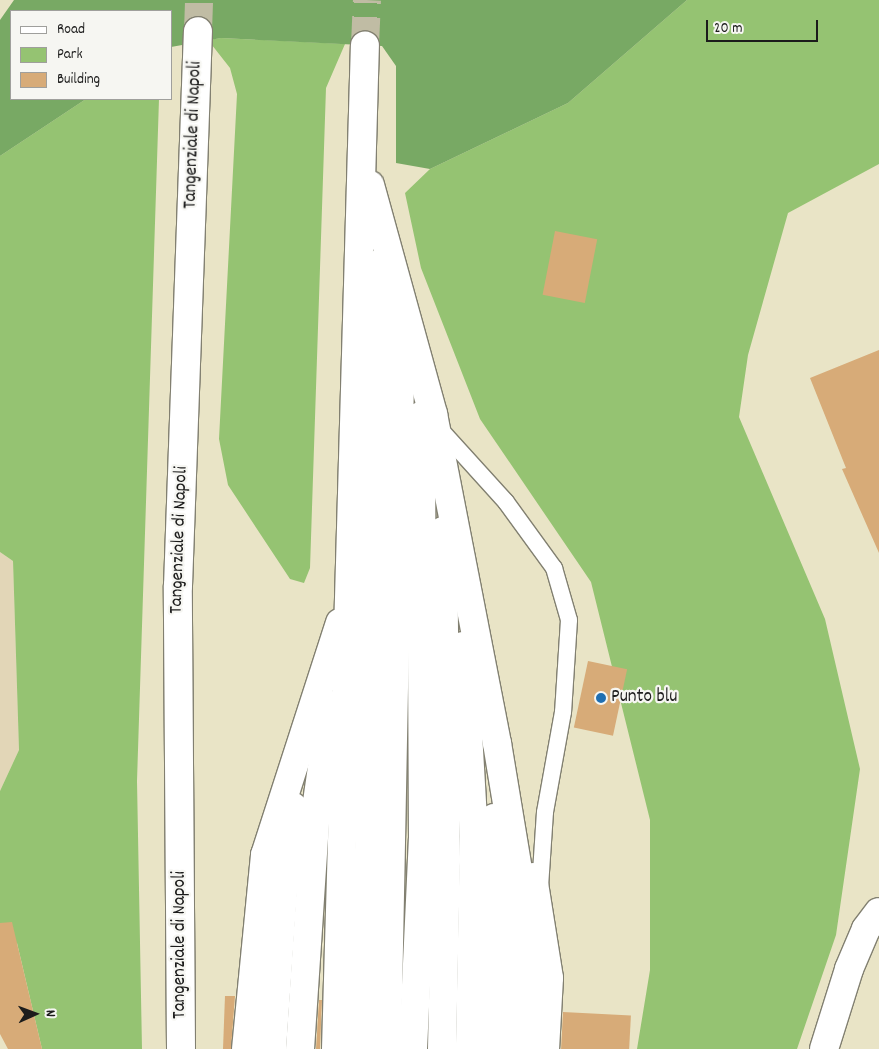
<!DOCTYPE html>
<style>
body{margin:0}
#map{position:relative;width:879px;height:1049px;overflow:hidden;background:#e9e4c6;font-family:Dekko,sans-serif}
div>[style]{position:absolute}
.built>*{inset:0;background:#e2d6b7}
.green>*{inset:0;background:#95c372}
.forest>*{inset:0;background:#78a964}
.building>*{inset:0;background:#d7ab78;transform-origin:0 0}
.motorway-tunnel>*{height:28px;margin-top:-14px;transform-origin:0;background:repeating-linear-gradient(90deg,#c0bca4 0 28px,transparent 0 42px)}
.roads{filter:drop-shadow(1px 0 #828071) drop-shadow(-1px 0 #828071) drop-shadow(0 1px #828071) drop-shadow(0 -1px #828071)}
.service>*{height:16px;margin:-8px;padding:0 8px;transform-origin:8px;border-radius:8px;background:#fff}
.minor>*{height:28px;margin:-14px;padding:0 14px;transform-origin:14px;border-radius:14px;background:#fff}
.motorway>*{height:28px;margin:-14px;padding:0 14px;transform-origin:14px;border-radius:14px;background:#fff}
.dots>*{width:14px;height:14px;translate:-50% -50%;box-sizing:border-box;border:2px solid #f6f6f2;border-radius:50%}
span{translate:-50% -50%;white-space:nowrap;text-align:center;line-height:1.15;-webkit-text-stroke:4.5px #f6f6f2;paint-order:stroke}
.street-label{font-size:19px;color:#1c1c1c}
.poi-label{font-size:19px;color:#1c1c1c}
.left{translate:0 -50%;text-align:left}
.legend{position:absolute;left:10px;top:10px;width:162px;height:90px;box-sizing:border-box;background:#f6f6f2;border:1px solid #9f9f9c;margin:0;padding:6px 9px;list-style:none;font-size:15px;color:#1c1c1c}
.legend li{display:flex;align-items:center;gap:10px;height:25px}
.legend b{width:25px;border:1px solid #9f9f9c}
.north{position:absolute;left:10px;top:989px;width:50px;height:50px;-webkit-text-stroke:4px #f6f6f2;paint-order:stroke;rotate:88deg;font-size:14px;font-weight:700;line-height:20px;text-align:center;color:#1c1c1c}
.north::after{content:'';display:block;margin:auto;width:18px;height:22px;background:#1c1c1c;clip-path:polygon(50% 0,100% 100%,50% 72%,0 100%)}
.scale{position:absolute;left:706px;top:20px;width:112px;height:22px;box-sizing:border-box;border:2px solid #1c1c1c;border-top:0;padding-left:6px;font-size:15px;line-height:18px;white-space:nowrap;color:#1c1c1c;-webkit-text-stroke:4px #f6f6f2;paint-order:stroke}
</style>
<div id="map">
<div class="built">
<div style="clip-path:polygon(0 552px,13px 561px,19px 750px,0 791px)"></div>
</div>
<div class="green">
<div style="clip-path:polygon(687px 0,879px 0,879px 164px,788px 213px,748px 355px,739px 417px,825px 619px,860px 769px,836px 935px,797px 1049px,637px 1049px,650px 970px,650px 820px,591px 582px,480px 419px,421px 268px,405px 193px,430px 169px,568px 103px)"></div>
<div style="clip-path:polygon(221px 38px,345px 44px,326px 88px,310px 568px,304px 583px,290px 579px,228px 485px,219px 439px,237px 94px,230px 68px,208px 40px)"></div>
<div style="clip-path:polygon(86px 99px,159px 99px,137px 781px,142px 1049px,42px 1049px,17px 943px,0 948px,0 791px,19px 750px,13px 561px,0 552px,0 156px)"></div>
</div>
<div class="forest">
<div style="clip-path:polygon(14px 0,687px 0,568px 103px,430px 169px,396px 163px,396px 66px,382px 46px,221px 38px,171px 47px,171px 11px,11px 11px,11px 99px,86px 99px,0 156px,0 20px)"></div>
</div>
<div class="building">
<div style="left:555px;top:231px;width:43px;height:65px;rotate:11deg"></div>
<div style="clip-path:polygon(879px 350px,879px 553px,842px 469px,846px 468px,810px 378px)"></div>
<div style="left:588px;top:661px;width:40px;height:68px;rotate:12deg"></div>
<div style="clip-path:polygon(12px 922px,42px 1049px,8px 1049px,0 1034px,0 923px)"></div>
<div style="clip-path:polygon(225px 996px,235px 996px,231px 1049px,223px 1049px)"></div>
<div style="clip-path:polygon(319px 1000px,322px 1000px,320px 1049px,316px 1049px)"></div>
<div style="left:563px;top:1012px;width:68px;height:37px;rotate:3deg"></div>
</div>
<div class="motorway-tunnel">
<div style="left:198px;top:31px;width:31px;rotate:-88deg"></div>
<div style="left:365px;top:45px;width:45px;rotate:-87.5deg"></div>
</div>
<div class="roads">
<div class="service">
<div style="left:439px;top:428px;width:100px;rotate:47.8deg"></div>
<div style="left:506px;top:502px;width:82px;rotate:54deg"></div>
<div style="left:554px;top:568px;width:54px;rotate:73.9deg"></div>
<div style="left:569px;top:620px;width:92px;rotate:93.7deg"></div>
<div style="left:563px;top:712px;width:102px;rotate:100.2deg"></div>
<div style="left:545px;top:812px;width:76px;rotate:93.8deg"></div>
</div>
<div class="minor">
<div style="left:824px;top:1049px;width:84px;rotate:-72.6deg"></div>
<div style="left:849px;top:969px;width:43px;rotate:-67deg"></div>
<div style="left:866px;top:929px;width:21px;rotate:-53deg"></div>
</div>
<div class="motorway">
<div style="left:370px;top:185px;width:238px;rotate:74.6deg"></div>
<div style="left:433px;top:414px;width:335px;rotate:79deg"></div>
<div style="left:497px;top:743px;width:147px;rotate:80.6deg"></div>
<div style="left:521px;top:888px;width:96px;rotate:88.8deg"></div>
<div style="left:523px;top:984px;width:65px;rotate:93.5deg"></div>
<div style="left:463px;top:646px;width:189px;rotate:86.7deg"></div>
<div style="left:474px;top:835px;width:214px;rotate:91.1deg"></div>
<div style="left:494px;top:818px;width:155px;rotate:88.5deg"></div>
<div style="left:498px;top:973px;width:76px;rotate:93deg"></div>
<div style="left:533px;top:877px;width:102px;rotate:81deg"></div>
<div style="left:549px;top:978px;width:71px;rotate:93.2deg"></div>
<div style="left:181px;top:1049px;width:463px;rotate:-90.4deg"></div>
<div style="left:178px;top:586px;width:555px;rotate:-87.94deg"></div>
<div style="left:246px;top:1049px;width:195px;rotate:-84.4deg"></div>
<div style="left:265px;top:855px;width:244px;rotate:-72.1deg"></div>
<div style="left:272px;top:1049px;width:158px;rotate:-86deg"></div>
<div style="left:283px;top:891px;width:85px;rotate:-83.2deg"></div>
<div style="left:300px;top:1049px;width:241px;rotate:-86.2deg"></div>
<div style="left:316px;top:809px;width:105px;rotate:-81.8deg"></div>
<div style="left:336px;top:1049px;width:1004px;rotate:-88.35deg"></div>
<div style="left:361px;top:1049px;width:196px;rotate:-87.7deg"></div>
<div style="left:369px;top:853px;width:592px;rotate:-88.65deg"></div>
<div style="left:387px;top:1049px;width:721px;rotate:-88.89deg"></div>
<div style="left:413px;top:1049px;width:211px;rotate:-87.3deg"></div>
<div style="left:423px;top:838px;width:422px;rotate:-90.3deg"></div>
<div style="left:442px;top:1049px;width:189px;rotate:-88.8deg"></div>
<div style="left:446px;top:860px;width:329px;rotate:-90.5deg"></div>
</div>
</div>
<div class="dots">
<div style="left:601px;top:698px;background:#1f6fb2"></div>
</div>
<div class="street-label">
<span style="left:194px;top:135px;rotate:-88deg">Tangenziale di Napoli</span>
<span style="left:180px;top:540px;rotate:-88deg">Tangenziale di Napoli</span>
<span style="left:181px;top:945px;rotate:-90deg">Tangenziale di Napoli</span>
</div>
<div class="poi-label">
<span class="left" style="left:611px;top:698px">Punto blu</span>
</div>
<ul class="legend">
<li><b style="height:6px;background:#fff"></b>Road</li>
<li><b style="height:14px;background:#95c372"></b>Park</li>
<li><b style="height:14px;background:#d7ab78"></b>Building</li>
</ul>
<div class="north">N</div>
<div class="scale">20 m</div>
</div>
